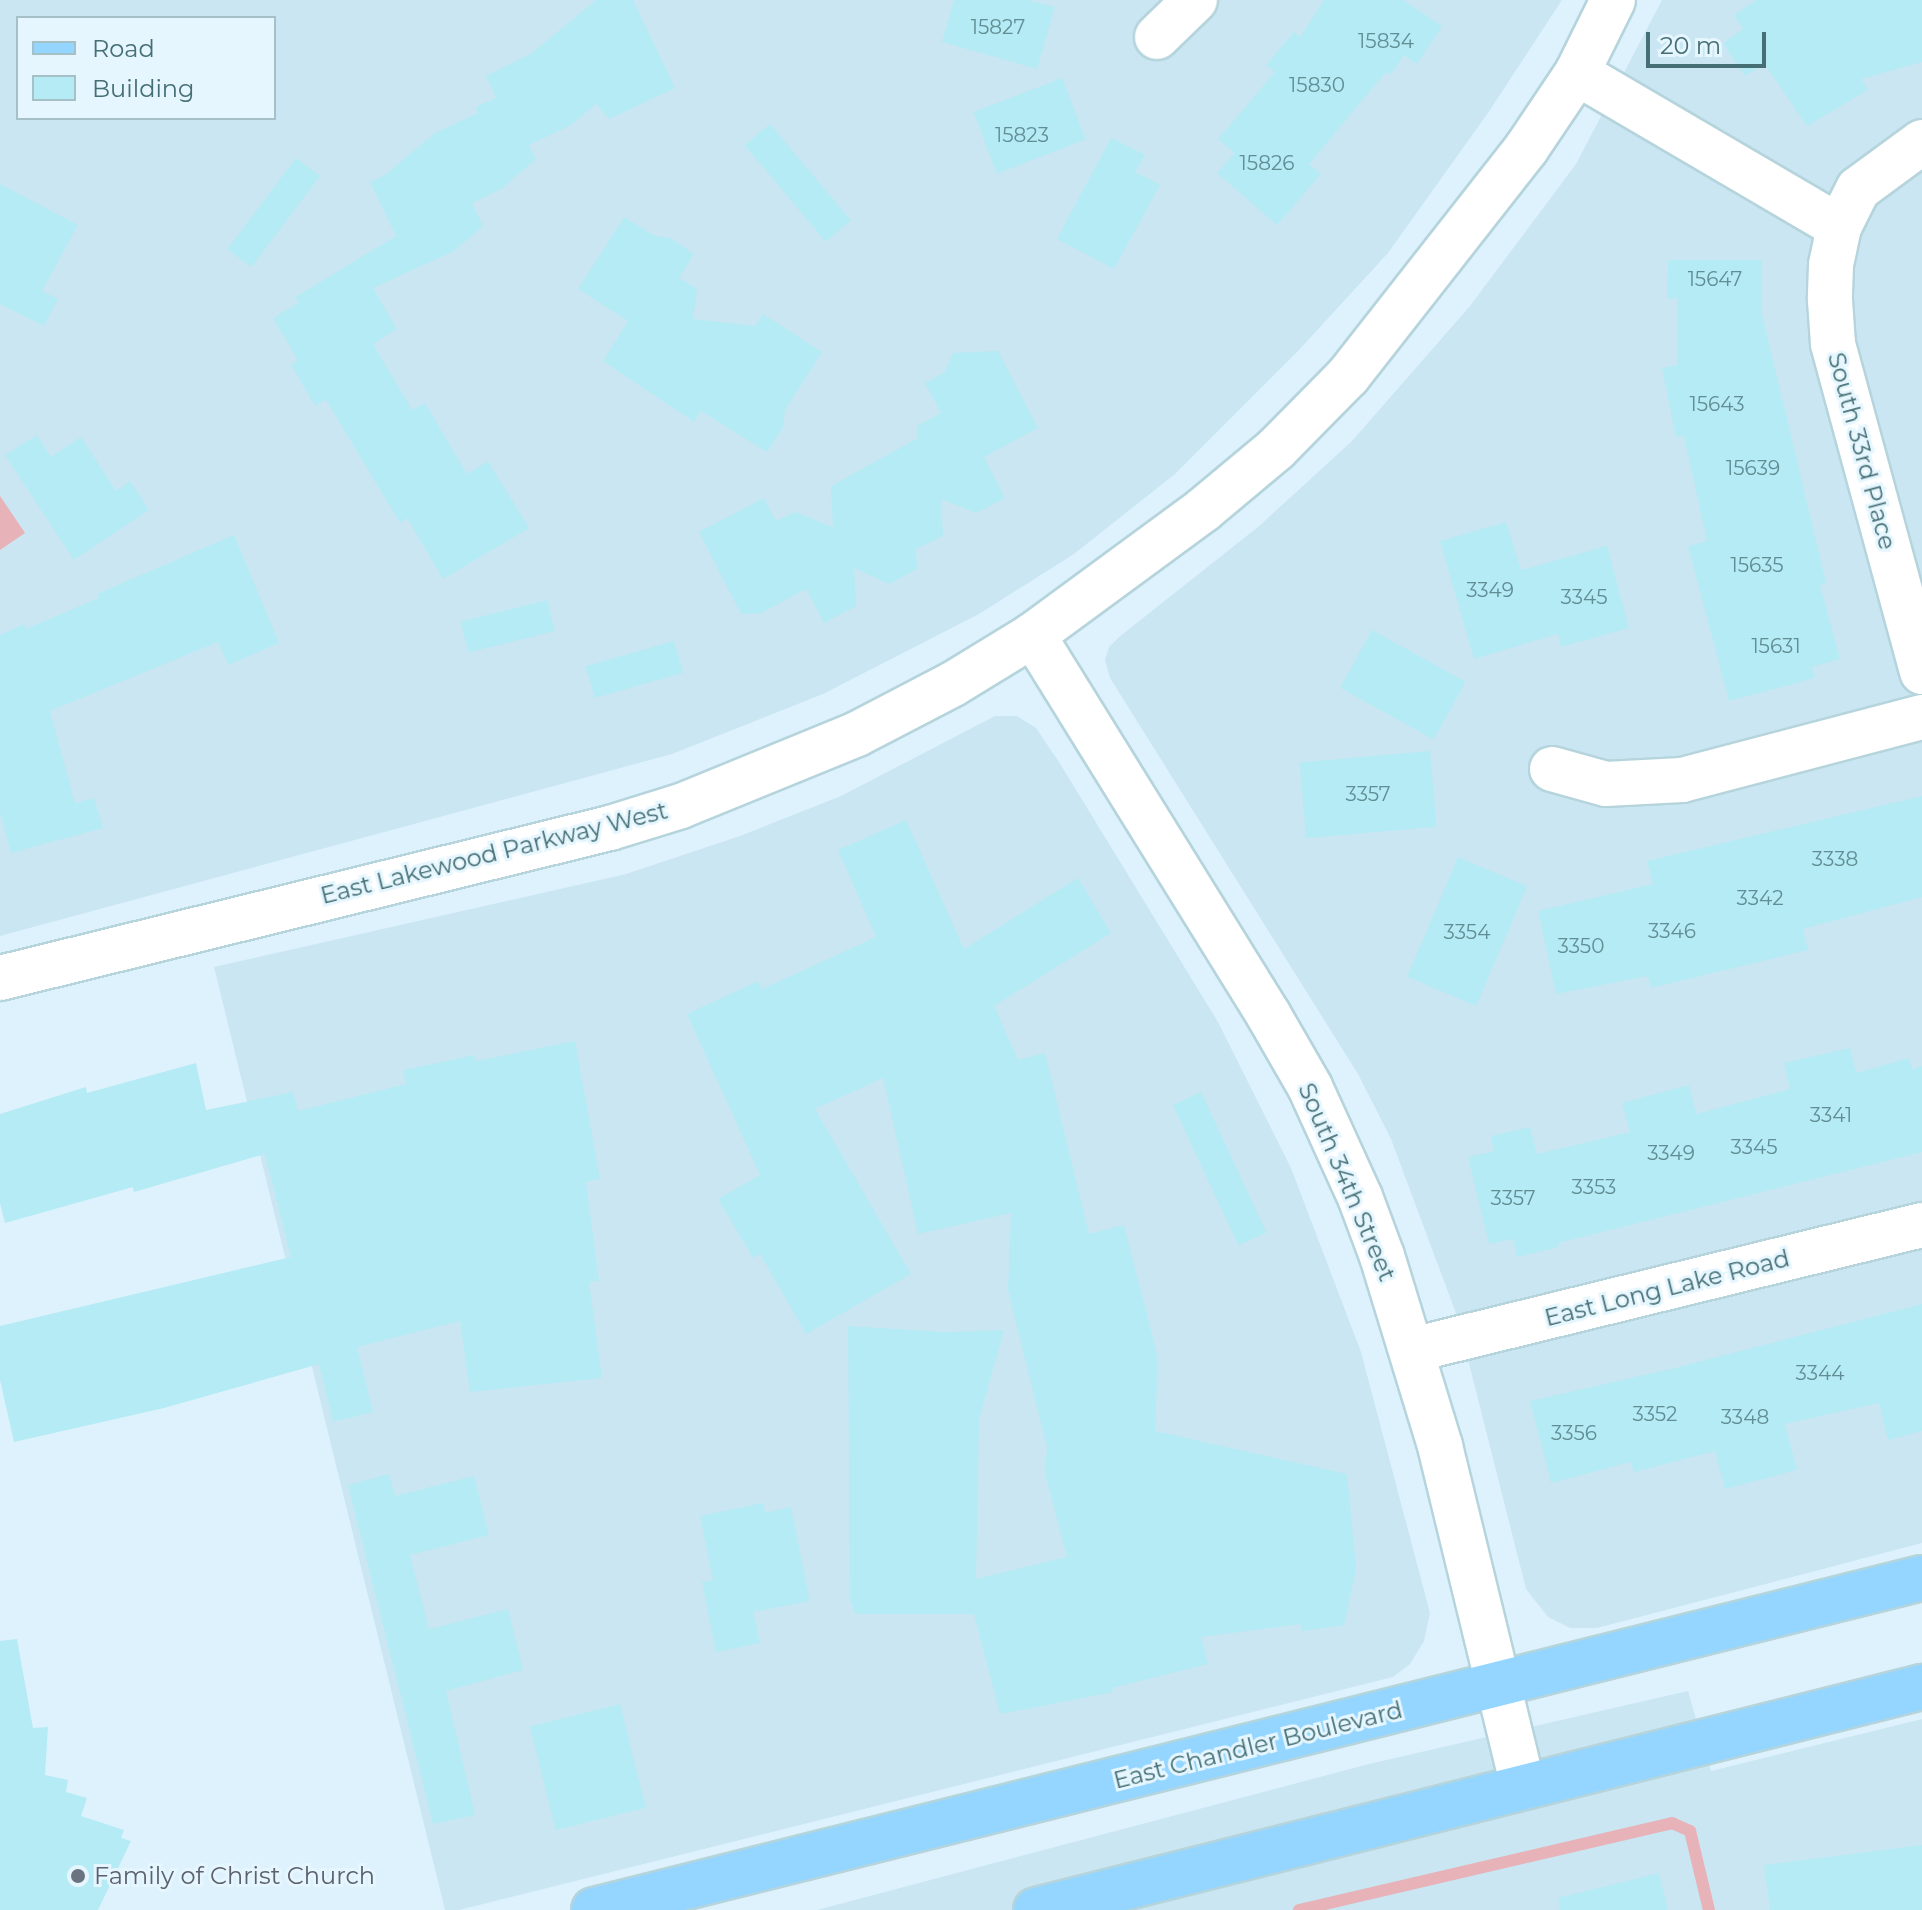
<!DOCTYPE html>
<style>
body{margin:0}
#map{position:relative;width:1922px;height:1910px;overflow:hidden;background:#def2fd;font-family:Montserrat,sans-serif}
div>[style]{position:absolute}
.residential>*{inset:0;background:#cae6f2}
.water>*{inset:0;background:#e7b2b8}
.stream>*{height:12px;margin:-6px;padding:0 6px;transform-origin:6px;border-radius:6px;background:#e7b2b8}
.building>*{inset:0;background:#b5ebf4;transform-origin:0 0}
.roads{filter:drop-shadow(2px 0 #b5d4dc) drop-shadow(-2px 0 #b5d4dc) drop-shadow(0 2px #b5d4dc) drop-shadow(0 -2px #b5d4dc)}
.minor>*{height:44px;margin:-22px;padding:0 22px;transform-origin:22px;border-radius:22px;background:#fff}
.major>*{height:44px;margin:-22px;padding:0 22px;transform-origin:22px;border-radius:22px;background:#94d6ff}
.dots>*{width:22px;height:22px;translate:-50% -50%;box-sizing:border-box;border:4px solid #e6f6ff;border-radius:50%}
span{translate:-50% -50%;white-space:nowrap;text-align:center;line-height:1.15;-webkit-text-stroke:6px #e6f6ff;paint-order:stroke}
.number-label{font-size:20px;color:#618e94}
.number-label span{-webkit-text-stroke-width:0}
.street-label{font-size:24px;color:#456f74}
.worship-label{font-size:24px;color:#5b616d}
.left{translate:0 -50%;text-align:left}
.legend{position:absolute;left:16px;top:16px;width:260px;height:104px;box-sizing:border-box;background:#e6f6ff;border:2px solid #a6c0c7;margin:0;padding:10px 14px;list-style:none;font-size:24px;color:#456f74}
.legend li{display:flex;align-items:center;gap:16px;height:40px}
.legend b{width:40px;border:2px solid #a6c0c7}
.scale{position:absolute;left:1646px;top:32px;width:120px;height:36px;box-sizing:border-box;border:4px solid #456f74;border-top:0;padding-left:10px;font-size:24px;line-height:28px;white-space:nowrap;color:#456f74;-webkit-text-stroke:6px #e6f6ff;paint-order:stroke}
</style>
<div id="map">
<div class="residential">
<div style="clip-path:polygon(evenodd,0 0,1562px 0,1488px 113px,1388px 253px,1299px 350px,1175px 474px,1074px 554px,979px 614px,823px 694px,672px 754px,0 936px,0 0,18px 18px,274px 18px,274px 118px,18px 118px,18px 18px)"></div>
<div style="clip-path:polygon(1662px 0,1922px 0,1922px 1543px,1597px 1628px,1570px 1628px,1548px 1617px,1526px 1589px,1457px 1316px,1391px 1139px,1358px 1074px,1110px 678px,1105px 660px,1109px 647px,1119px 637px,1258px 527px,1352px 441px,1470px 306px,1576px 164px)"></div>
<div style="clip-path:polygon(995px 716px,1017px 716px,1036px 728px,1059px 762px,1218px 1022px,1291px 1168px,1361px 1352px,1430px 1613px,1424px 1641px,1410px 1664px,1393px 1677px,459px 1910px,445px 1910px,214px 967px,626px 874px,740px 836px,841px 796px)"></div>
<div style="clip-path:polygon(1688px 1691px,1711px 1771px,1922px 1719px,1922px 1910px,817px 1910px,1369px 1764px)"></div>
</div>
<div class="water">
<div style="clip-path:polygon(0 496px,25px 533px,0 550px)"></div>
</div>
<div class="stream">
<div style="left:1299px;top:1910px;width:383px;rotate:-13.1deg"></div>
<div style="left:1672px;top:1823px;width:20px;rotate:24deg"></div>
<div style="left:1690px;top:1831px;width:81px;rotate:76.5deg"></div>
</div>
<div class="building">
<div style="clip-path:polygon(596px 0,633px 0,675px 88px,609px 119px,596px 104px,571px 125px,529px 145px,536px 159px,501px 189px,472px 203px,483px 226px,454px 251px,373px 288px,397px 329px,373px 344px,412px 410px,425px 403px,467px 474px,488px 461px,529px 528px,443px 579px,407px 518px,400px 523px,326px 400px,315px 406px,291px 365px,298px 360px,273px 318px,300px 302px,294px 298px,396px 236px,370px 182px,385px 175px,435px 133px,478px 113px,476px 107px,496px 98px,486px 76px,532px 53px)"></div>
<div style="clip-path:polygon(954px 0,1028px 0,1055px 7px,1037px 69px,942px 42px)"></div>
<div style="clip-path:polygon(1324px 0,1403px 0,1442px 26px,1417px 64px,1404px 55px,1390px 75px,1386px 72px,1309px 164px,1321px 174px,1277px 225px,1217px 173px,1235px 153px,1218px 139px,1275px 72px,1266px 65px,1294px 32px,1300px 37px)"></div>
<div style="clip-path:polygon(1756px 0,1922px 0,1922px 62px,1861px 79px,1868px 90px,1807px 126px,1764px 63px,1745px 76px,1723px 43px,1743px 29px,1734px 15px)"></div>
<div style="left:1062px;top:78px;width:66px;height:95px;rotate:69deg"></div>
<div style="left:770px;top:124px;width:126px;height:33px;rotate:50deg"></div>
<div style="clip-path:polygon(1111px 138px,1145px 155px,1135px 172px,1160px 185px,1114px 269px,1057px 239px)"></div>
<div style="left:296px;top:158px;width:30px;height:114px;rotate:37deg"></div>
<div style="clip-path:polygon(0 184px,78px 225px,42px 291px,58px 299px,44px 326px,0 304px)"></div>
<div style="clip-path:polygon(624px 217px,655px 236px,670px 238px,694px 254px,679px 278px,697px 289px,693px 319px,755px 326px,763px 314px,822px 352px,785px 410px,783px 427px,767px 452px,701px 411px,694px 422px,603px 361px,628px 321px,578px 289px)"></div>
<div style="clip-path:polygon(1668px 260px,1762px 260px,1762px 314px,1826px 583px,1820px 585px,1840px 659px,1812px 667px,1815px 678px,1729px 701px,1688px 546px,1707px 541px,1684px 436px,1676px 437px,1662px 368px,1677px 365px,1677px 298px,1667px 299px)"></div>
<div style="clip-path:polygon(998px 351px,1038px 428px,984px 457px,1005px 498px,976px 513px,941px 499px,943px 536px,916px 549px,917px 569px,889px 584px,854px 568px,856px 606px,824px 623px,806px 589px,761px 613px,741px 614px,699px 532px,764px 498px,776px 521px,795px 512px,833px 527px,831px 486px,918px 438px,917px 426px,941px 413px,925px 383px,945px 372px,953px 353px)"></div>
<div style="clip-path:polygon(37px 435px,51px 457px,81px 437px,116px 491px,130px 481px,149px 510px,74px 560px,5px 455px)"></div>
<div style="clip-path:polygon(1506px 522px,1521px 570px,1607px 546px,1629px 628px,1561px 647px,1558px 634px,1474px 659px,1440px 541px)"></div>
<div style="clip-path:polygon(234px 535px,279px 643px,228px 665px,218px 642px,50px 711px,75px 803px,94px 798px,103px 828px,11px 853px,0 813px,0 635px,24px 624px,26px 629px,99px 598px,97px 594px)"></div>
<div style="left:547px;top:600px;width:32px;height:89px;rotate:76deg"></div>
<div style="left:1372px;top:630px;width:107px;height:66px;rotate:29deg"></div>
<div style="left:674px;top:641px;width:33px;height:92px;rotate:74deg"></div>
<div style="left:1430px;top:751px;width:76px;height:131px;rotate:85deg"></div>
<div style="clip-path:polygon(1922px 796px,1922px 897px,1803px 929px,1808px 950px,1651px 988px,1648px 976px,1556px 994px,1538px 911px,1653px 884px,1647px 861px)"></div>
<div style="clip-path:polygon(906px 820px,964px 949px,1078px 878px,1111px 933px,994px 1006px,1018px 1060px,1045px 1053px,1089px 1234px,1124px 1225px,1158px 1358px,1155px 1431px,1347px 1474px,1356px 1568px,1344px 1625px,1302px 1631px,1301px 1624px,1201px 1637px,1208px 1664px,1112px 1688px,1113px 1692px,1000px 1714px,974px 1614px,855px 1614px,850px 1599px,848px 1326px,944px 1332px,1004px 1330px,979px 1419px,976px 1579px,1067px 1557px,1045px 1473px,1047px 1448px,1008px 1290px,1011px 1213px,918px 1234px,883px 1078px,815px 1109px,911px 1274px,806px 1334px,760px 1254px,753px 1258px,718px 1199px,760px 1175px,687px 1014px,758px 981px,762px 989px,876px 937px,838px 850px)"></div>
<div style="left:1458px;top:857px;width:75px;height:130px;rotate:23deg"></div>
<div style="clip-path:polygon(575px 1041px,600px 1179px,586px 1182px,599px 1281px,589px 1282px,602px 1378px,470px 1392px,460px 1321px,357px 1347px,373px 1412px,333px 1422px,319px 1364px,164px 1408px,14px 1442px,0 1380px,0 1326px,291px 1257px,265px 1154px,134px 1192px,133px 1187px,5px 1223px,0 1203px,0 1114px,86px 1087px,87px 1093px,196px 1063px,206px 1110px,293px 1092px,298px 1111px,406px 1084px,403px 1070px,475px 1055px,476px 1061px)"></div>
<div style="clip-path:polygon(1850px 1048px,1856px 1073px,1909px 1058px,1912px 1069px,1922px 1066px,1922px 1152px,1558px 1243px,1559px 1247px,1517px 1257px,1513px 1239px,1489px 1244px,1468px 1157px,1494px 1151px,1491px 1136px,1530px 1127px,1537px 1154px,1630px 1132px,1622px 1103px,1689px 1085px,1696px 1114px,1790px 1089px,1784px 1063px)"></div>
<div style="left:1201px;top:1092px;width:155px;height:31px;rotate:65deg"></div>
<div style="clip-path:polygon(1922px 1304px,1922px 1431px,1888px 1440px,1879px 1403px,1785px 1424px,1797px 1470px,1725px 1489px,1715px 1451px,1634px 1472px,1631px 1462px,1551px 1483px,1530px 1401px,1679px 1367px)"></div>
<div style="clip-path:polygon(389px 1474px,395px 1496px,474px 1476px,489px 1535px,410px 1555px,429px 1629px,508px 1609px,523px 1670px,446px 1691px,475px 1815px,433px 1824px,348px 1485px)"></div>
<div style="clip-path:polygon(763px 1503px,765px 1513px,791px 1507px,810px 1601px,753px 1612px,760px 1643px,716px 1652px,702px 1582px,713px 1580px,700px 1516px)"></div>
<div style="clip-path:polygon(17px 1639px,33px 1728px,48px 1727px,45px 1775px,68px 1780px,66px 1792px,87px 1798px,81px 1816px,124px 1830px,121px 1838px,131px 1841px,98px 1910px,0 1910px,0 1641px)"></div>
<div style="left:620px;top:1704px;width:107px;height:93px;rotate:76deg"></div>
<div style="clip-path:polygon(1922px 1845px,1922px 1910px,1770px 1910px,1764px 1865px)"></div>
<div style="clip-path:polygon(1659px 1873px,1668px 1910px,1560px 1910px,1558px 1898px)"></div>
</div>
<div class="roads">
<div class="minor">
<div style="left:1157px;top:37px;width:53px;rotate:-44.2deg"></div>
<div style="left:1577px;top:73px;width:304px;rotate:30.4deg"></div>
<div style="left:1922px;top:142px;width:79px;rotate:143.7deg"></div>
<div style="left:1858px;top:189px;width:42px;rotate:116.6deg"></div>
<div style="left:1839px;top:227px;width:39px;rotate:102deg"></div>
<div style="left:1831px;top:265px;width:35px;rotate:92deg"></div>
<div style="left:1830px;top:300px;width:44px;rotate:86.1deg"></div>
<div style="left:1833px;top:344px;width:340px;rotate:74.8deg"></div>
<div style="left:1033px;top:635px;width:446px;rotate:58.2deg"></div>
<div style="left:1268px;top:1014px;width:84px;rotate:60.1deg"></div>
<div style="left:1310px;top:1087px;width:121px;rotate:65.6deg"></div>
<div style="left:1360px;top:1197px;width:63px;rotate:69.6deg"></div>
<div style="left:1382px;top:1256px;width:199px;rotate:73deg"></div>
<div style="left:1440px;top:1446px;width:351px;rotate:76.3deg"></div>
<div style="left:1552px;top:769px;width:56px;rotate:15.5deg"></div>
<div style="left:1606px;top:784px;width:76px;rotate:-3deg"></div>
<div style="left:1682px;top:780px;width:248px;rotate:-14.7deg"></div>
<div style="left:0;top:978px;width:628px;rotate:-13.82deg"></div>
<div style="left:610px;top:828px;width:74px;rotate:-17.2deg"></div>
<div style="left:681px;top:806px;width:190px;rotate:-22.2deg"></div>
<div style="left:857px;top:734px;width:108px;rotate:-27.5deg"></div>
<div style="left:953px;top:684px;width:94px;rotate:-31.5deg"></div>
<div style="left:1033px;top:635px;width:211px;rotate:-36.3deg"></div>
<div style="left:1203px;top:510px;width:95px;rotate:-39.9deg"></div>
<div style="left:1276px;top:449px;width:103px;rotate:-45.4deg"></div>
<div style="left:1348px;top:376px;width:288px;rotate:-51.9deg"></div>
<div style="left:1526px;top:149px;width:92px;rotate:-56.1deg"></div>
<div style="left:1577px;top:73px;width:81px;rotate:-63.7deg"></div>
<div style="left:1412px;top:1350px;width:525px;rotate:-13.77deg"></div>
</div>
<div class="major">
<div style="left:594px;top:1910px;width:1369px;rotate:-14.04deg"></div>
<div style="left:1036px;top:1910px;width:914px;rotate:-14.13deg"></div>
</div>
</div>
<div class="dots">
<div style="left:78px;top:1876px;background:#6b7280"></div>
</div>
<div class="number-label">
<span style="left:998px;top:27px">15827</span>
<span style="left:1386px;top:41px">15834</span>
<span style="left:1317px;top:85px">15830</span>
<span style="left:1022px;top:135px">15823</span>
<span style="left:1267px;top:163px">15826</span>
<span style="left:1715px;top:279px">15647</span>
<span style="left:1717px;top:404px">15643</span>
<span style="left:1753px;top:468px">15639</span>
<span style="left:1757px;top:565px">15635</span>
<span style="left:1490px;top:590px">3349</span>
<span style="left:1584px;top:597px">3345</span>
<span style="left:1776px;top:646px">15631</span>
<span style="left:1368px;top:794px">3357</span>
<span style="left:1835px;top:859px">3338</span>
<span style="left:1760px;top:898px">3342</span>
<span style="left:1672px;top:931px">3346</span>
<span style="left:1467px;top:932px">3354</span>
<span style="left:1581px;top:946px">3350</span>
<span style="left:1831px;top:1115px">3341</span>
<span style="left:1754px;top:1147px">3345</span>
<span style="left:1671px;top:1153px">3349</span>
<span style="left:1594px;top:1187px">3353</span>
<span style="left:1513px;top:1198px">3357</span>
<span style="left:1820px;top:1373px">3344</span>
<span style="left:1655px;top:1414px">3352</span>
<span style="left:1745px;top:1417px">3348</span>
<span style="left:1574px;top:1433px">3356</span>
</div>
<div class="street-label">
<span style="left:1862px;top:451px;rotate:75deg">South 33rd Place</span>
<span style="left:494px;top:853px;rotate:-14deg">East Lakewood Parkway West</span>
<span style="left:1347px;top:1182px;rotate:67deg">South 34th Street</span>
<span style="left:1667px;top:1288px;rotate:-14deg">East Long Lake Road</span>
<span style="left:1258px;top:1745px;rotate:-14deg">East Chandler Boulevard</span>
</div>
<div class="worship-label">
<span class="left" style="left:94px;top:1876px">Family of Christ Church</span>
</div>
<ul class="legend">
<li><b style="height:10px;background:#94d6ff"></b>Road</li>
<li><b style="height:22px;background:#b5ebf4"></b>Building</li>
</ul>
<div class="scale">20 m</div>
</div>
